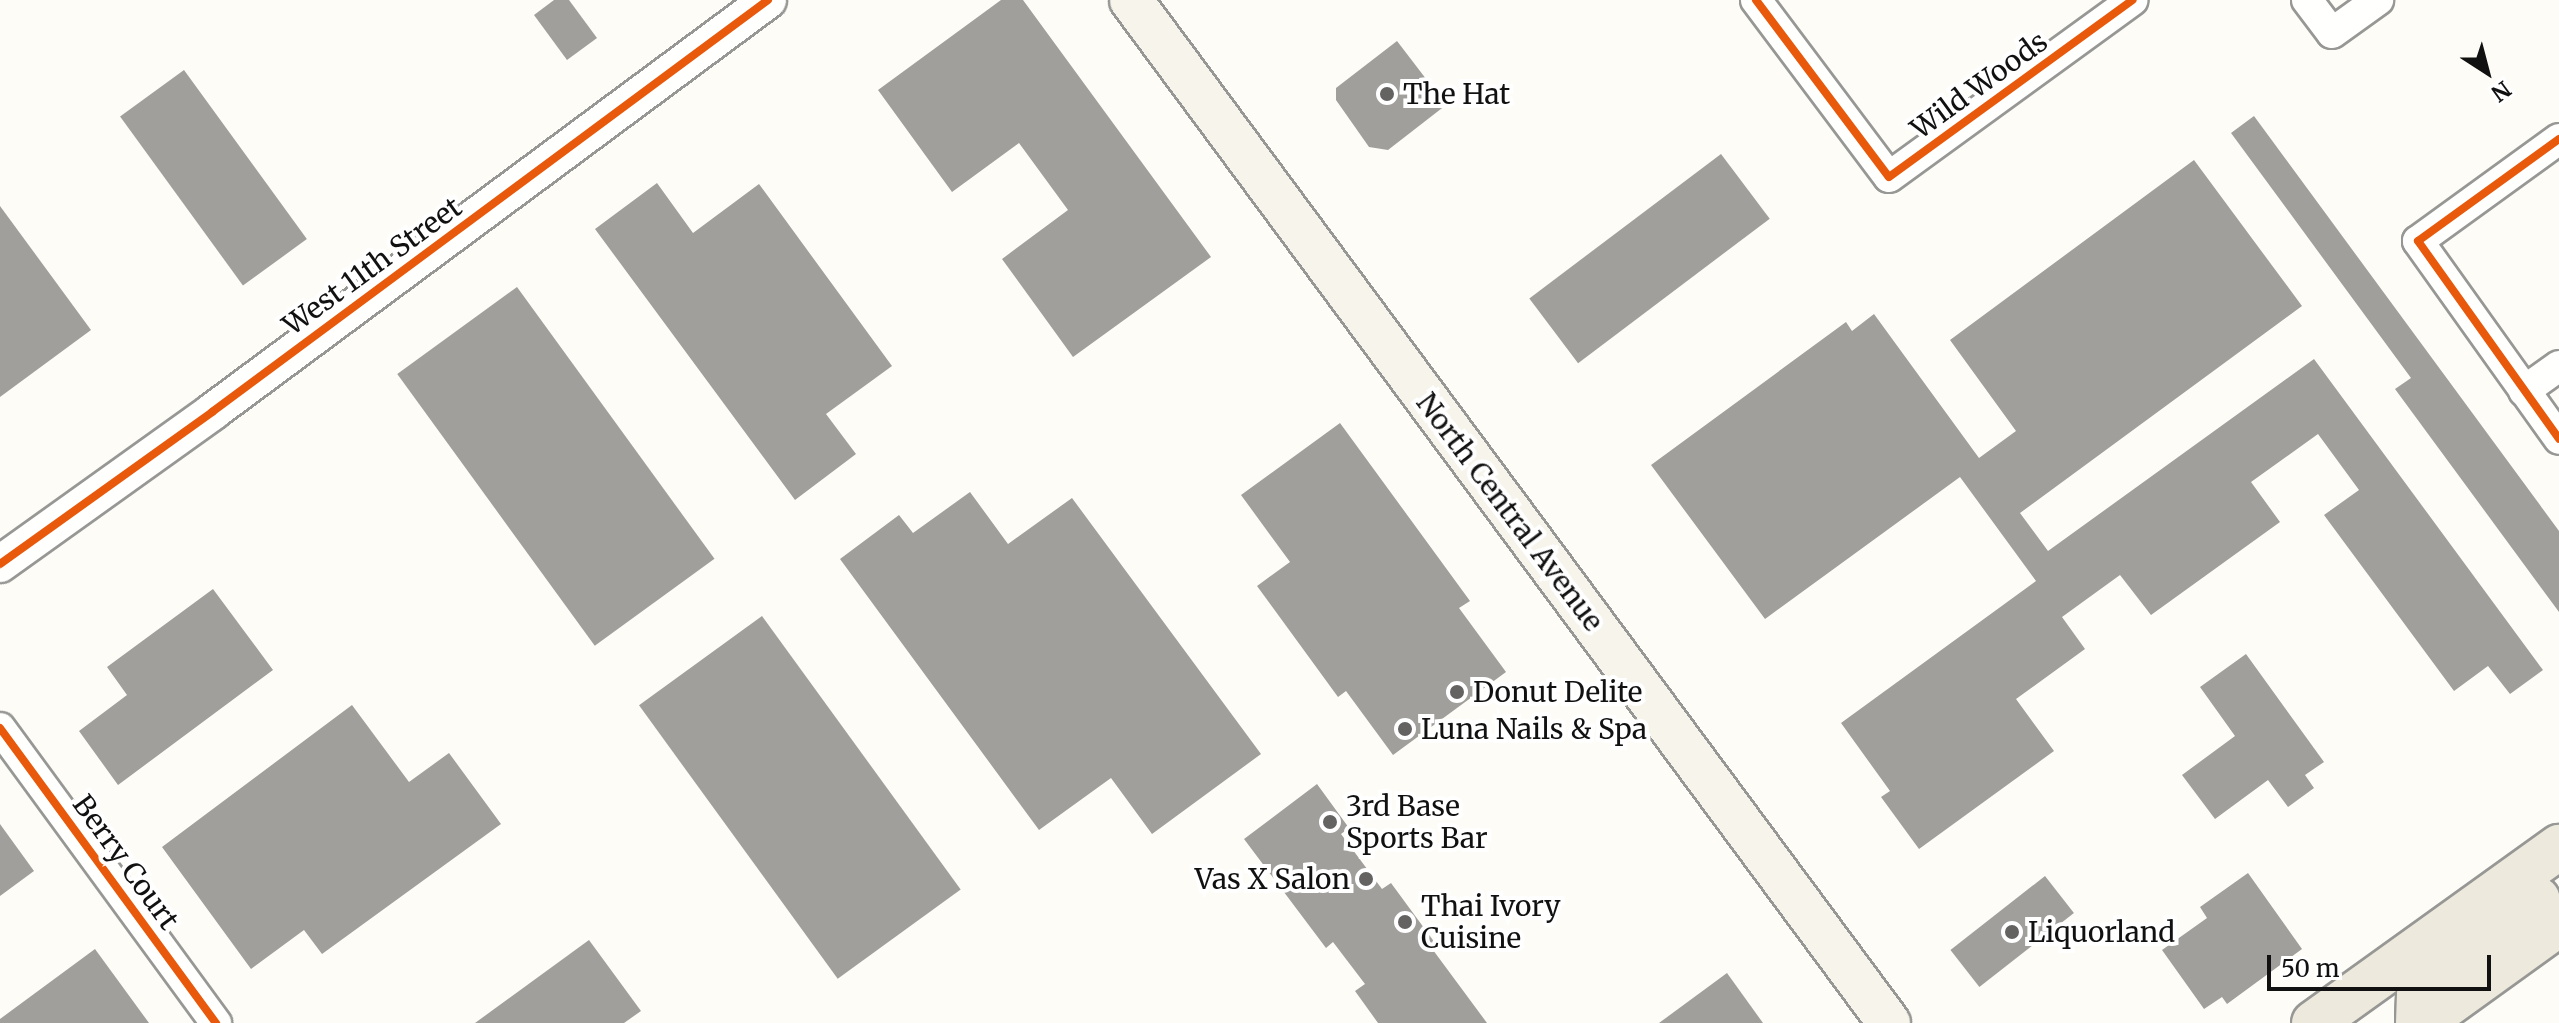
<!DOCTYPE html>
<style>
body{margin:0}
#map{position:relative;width:2559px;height:1023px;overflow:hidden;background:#fdfcf7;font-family:Merriweather,serif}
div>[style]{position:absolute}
.building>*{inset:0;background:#a19f9c;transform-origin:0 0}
.roads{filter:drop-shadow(2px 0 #979795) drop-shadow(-2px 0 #979795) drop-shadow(0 2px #979795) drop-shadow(0 -2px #979795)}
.minor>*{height:30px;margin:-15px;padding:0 15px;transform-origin:15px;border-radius:15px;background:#fffffe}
.tertiary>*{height:36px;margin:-18px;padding:0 18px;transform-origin:18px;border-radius:18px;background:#fffffe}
.secondary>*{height:42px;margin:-21px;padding:0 21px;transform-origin:21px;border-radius:21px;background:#f6f4eb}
.primary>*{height:44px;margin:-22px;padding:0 22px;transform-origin:22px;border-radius:22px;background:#ede9dc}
.cycleway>*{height:8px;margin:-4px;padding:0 4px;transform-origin:4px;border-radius:4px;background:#e8590c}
.dots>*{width:22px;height:22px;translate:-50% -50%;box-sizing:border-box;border:4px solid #fff;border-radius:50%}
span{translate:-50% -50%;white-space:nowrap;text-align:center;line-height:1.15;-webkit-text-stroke:8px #fff;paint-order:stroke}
.street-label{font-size:28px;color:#111}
.poi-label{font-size:28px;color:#111}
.left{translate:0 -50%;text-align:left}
.right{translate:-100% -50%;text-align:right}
.north{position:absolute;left:2447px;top:32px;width:80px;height:80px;-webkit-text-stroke:6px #fff;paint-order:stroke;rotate:144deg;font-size:22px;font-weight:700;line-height:32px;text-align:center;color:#111}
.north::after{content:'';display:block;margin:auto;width:28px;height:36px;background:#111;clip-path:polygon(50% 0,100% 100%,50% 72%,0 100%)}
.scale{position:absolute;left:2267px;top:955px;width:224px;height:36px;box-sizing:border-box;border:4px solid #111;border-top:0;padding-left:10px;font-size:24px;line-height:28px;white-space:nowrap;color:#111;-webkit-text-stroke:6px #fff;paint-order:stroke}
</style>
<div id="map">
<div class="building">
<div style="clip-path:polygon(554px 0,569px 0,597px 38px,567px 60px,534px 15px)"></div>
<div style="clip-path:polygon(1001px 0,1023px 0,1211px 257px,1073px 357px,1002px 259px,1068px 210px,1019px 143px,952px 192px,878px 90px)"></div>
<div style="clip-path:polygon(1397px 41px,1446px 105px,1388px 150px,1369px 147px,1336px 100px,1336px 88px)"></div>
<div style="left:184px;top:70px;width:209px;height:79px;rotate:54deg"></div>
<div style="clip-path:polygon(2254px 116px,2559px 531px,2559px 612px,2395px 389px,2411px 378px,2231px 133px)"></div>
<div style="left:1721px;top:154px;width:81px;height:240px;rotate:53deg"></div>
<div style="clip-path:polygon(2194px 160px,2302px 306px,2020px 513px,2048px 551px,2314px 359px,2543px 670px,2510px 694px,2488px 666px,2454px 691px,2324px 515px,2359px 490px,2318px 434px,2251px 482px,2280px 522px,2151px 615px,2120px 575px,2062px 617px,2085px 649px,2016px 699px,2054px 751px,1919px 849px,1881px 797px,1890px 791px,1841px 723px,2036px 581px,1960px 477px,1765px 619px,1651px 465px,1846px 322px,1852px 331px,1874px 314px,1979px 458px,2016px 431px,1950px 340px)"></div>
<div style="clip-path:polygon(657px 183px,693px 233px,759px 184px,892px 366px,826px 414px,856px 454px,795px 500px,595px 229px)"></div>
<div style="clip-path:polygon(0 206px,91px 330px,0 397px)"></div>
<div style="left:517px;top:287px;width:336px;height:148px;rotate:54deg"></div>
<div style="clip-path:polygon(1340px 423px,1470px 601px,1459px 608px,1506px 672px,1393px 755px,1346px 691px,1338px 697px,1257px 586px,1290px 562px,1241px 495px)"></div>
<div style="clip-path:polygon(970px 492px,1008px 544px,1072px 498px,1261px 754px,1152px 834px,1111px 778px,1039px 830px,840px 559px,899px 515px,913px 533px)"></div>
<div style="clip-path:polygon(213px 589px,273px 670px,118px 785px,79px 731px,127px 695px,107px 667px)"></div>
<div style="left:762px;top:616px;width:338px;height:152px;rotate:54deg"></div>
<div style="clip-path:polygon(2246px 654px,2324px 762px,2305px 775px,2314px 788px,2288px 807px,2268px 780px,2215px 819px,2182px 775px,2235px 736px,2200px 687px)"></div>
<div style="clip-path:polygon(352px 705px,409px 782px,449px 753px,501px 824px,322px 954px,304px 930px,251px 969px,162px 847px)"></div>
<div style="clip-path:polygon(1317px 784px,1349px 828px,1341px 834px,1382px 889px,1391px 883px,1438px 947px,1433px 950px,1487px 1023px,1378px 1023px,1355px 991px,1365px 984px,1333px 942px,1326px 948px,1244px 839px)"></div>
<div style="clip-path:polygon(0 824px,34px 871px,0 896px)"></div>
<div style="clip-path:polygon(2248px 873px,2302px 949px,2227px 1004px,2222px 997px,2204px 1009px,2162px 950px,2207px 918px,2200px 907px)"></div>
<div style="left:2045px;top:876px;width:47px;height:120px;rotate:52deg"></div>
<div style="clip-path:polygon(589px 940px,641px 1011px,624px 1023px,475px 1023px)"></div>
<div style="clip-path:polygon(95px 949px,149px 1023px,0 1023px,0 1019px)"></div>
<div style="clip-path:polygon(1727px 973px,1763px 1023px,1659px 1023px)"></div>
</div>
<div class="roads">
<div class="minor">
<div style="left:1756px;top:0;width:221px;rotate:53.1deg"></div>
<div style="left:1889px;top:177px;width:301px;rotate:-36deg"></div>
<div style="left:2307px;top:0;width:41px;rotate:52.9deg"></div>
<div style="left:2332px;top:33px;width:57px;rotate:-35.7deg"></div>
<div style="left:2559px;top:139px;width:174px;rotate:144.1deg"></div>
<div style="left:2418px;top:241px;width:243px;rotate:54.5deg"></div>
<div style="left:2524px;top:391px;width:43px;rotate:-35.5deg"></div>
<div style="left:0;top:728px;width:366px;rotate:53.8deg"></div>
</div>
<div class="tertiary">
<div style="left:0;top:564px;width:261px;rotate:-35.6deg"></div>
<div style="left:212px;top:412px;width:692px;rotate:-36.54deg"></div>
</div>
<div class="secondary">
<div style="left:1131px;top:0;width:1273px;rotate:53.46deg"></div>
</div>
<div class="primary">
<div style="left:2423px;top:1022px;width:168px;rotate:-35.8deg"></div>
<div style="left:2314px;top:1023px;width:302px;rotate:-35.7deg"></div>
<div style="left:2418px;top:1023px;width:28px;rotate:-88deg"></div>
<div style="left:2419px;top:995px;width:13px;rotate:-61deg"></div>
<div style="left:2425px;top:984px;width:141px;rotate:-37deg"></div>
</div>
</div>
<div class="cycleway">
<div style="left:1756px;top:0;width:221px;rotate:53.1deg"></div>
<div style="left:1889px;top:177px;width:301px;rotate:-36deg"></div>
<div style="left:2559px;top:139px;width:174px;rotate:144.1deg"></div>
<div style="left:2418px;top:241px;width:243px;rotate:54.5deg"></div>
<div style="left:0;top:564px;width:261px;rotate:-35.6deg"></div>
<div style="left:212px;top:412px;width:692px;rotate:-36.54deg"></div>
<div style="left:0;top:728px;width:366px;rotate:53.8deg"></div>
</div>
<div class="dots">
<div style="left:1387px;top:94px;background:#646362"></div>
<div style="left:1457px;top:692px;background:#646362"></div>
<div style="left:1405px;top:729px;background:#646362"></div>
<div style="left:1330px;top:822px;background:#646362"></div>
<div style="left:1366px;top:879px;background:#646362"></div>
<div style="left:1405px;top:922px;background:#646362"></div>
<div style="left:2012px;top:932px;background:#646362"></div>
</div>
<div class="street-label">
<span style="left:1979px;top:85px;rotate:-36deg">Wild Woods</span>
<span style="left:372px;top:266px;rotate:-36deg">West 11th Street</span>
<span style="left:1510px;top:512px;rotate:53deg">North Central Avenue</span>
<span style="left:126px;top:862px;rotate:54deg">Berry Court</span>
</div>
<div class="poi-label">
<span class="left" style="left:1403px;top:94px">The Hat</span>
<span class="left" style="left:1473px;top:692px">Donut Delite</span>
<span class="left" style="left:1421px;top:729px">Luna Nails &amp; Spa</span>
<span class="left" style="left:1346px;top:822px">3rd Base<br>Sports Bar</span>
<span class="right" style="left:1350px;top:879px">Vas X Salon</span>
<span class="left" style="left:1421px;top:922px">Thai Ivory<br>Cuisine</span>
<span class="left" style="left:2028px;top:932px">Liquorland</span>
</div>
<div class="north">N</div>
<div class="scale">50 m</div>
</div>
